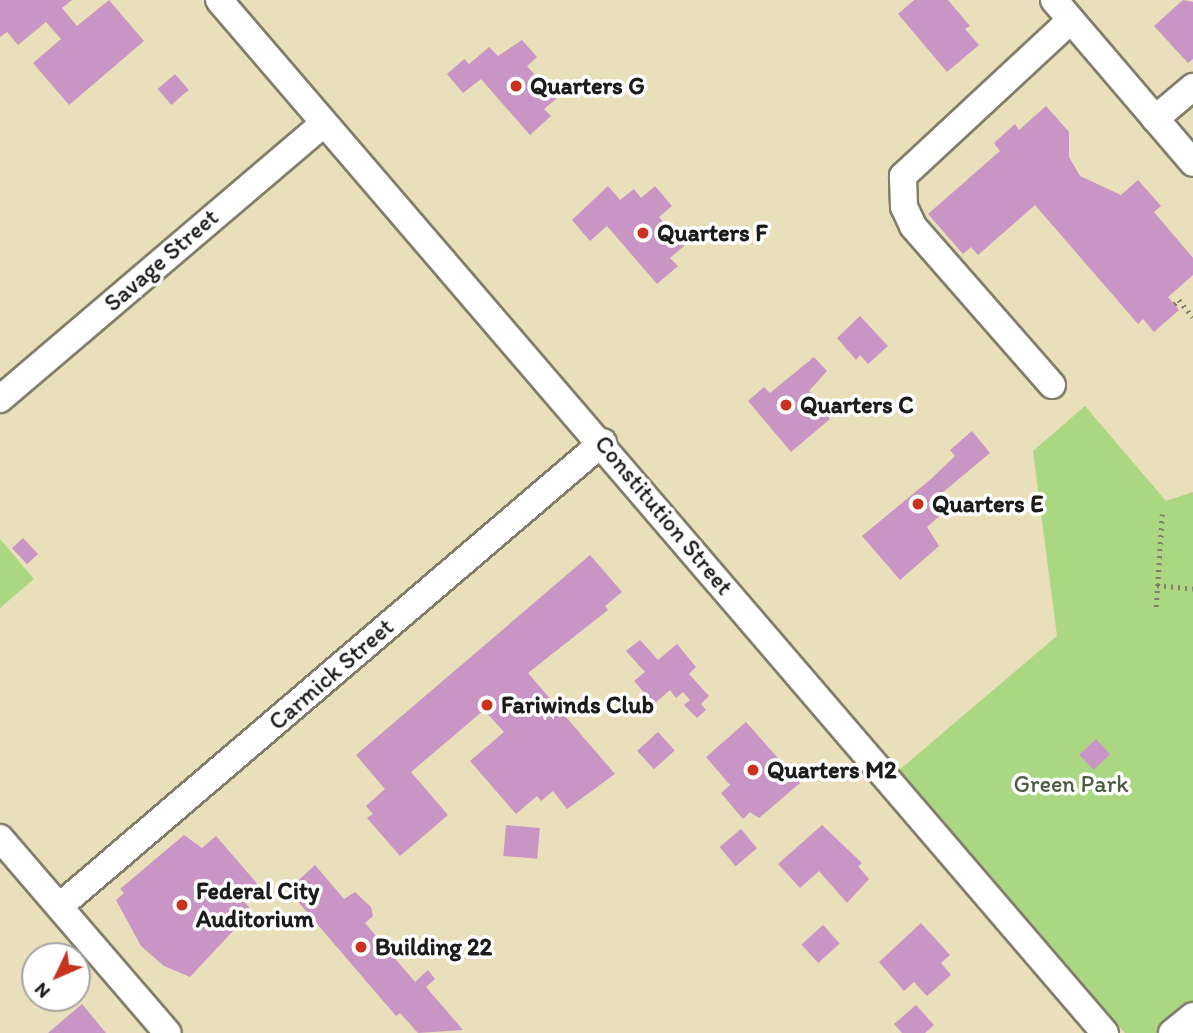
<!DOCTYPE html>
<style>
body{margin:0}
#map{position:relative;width:1193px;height:1033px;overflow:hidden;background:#e9dfba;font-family:Itim,sans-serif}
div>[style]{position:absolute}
.green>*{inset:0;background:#abd783}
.building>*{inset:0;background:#c995c4;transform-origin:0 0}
.path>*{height:4.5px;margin-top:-2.25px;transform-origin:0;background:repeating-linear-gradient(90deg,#827e6b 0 2px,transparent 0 7px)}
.roads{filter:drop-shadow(2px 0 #827e6b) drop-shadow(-2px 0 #827e6b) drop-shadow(0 2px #827e6b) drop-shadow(0 -2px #827e6b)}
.minor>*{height:26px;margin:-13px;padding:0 13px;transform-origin:13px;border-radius:13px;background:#fff}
.dots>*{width:19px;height:19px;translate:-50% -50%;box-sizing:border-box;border:4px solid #fff;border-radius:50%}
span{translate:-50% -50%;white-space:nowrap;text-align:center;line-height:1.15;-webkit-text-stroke:7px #fff;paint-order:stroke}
.poi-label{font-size:24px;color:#1c1c1c;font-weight:700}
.left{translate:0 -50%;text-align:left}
.street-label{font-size:24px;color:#1c1c1c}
.park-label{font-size:24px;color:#4e5d40}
.north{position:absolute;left:21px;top:942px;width:70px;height:70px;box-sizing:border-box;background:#fff;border:2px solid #a4a4a4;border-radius:50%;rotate:226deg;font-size:19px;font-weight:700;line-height:28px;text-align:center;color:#1c1c1c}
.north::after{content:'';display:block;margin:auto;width:24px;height:32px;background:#c8321e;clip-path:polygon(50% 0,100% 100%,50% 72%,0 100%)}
</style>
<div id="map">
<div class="green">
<div style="clip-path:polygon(1085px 406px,1166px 501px,1193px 492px,1193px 1001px,1156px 1033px,1125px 1033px,898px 771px,1057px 636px,1033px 451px)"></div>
<div style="clip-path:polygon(0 539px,34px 579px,0 608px)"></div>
</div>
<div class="building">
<div style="clip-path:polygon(0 0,72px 0,62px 8px,77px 26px,109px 0,144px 41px,69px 105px,33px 63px,61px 39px,46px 22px,18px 45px,7px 32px,0 37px)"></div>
<div style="clip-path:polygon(914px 0,948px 0,970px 26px,965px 29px,979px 45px,947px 72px,898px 14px)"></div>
<div style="clip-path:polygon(1183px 0,1193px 2px,1193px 59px,1188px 63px,1154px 26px)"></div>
<div style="clip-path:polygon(522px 40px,537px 57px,527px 66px,556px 99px,544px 109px,551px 116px,530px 135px,481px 79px,463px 93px,447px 74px,464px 59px,469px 64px,489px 47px,498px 56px)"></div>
<div style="left:175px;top:74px;width:21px;height:23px;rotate:49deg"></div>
<div style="clip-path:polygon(1046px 106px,1069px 132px,1069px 157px,1080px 176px,1121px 195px,1138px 180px,1161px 206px,1154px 212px,1193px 258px,1193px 275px,1168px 297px,1179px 310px,1154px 332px,1143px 319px,1138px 324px,1035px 205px,978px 255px,971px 247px,963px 254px,928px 214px,1000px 151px,994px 143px,1015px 124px,1019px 130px)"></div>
<div style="clip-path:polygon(608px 186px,620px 200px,634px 189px,641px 198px,655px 186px,672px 206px,659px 217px,684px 246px,670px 258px,678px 266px,657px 284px,607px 226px,590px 241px,572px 220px)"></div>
<div style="clip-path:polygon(860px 316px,888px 346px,868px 364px,860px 355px,856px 360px,837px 338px)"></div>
<div style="clip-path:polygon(814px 357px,827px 371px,809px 391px,830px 419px,791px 452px,748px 401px,764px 387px,770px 393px)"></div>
<div style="clip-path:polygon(972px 431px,990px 453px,936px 498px,942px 514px,927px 527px,939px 546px,900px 580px,862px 536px,931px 479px,955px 456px,950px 450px)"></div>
<div style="left:23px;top:538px;width:22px;height:15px;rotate:47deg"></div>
<div style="clip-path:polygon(590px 555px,622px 592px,605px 606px,608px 610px,528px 673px,615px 774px,567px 809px,553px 791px,541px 801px,537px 796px,516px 814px,470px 761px,504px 732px,484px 710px,411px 772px,448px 815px,400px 856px,367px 818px,373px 814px,366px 806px,385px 789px,356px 755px)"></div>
<div style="clip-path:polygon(640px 640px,658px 660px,677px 644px,696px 667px,689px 674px,709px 696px,701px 704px,706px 710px,697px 718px,684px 705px,690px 700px,683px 692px,676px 698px,670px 690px,654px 704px,634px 681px,645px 672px,626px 651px)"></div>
<div style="clip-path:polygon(746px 722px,800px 783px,759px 818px,750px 812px,743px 819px,721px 793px,730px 785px,706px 757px)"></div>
<div style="left:658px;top:732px;width:25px;height:28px;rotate:48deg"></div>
<div style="left:1096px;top:739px;width:21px;height:23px;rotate:47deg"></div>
<div style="left:506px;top:825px;width:34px;height:31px;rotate:5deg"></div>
<div style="clip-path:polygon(822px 825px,862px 863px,858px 866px,869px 879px,847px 903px,819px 871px,800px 888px,778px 864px)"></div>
<div style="left:741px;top:829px;width:25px;height:28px;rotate:50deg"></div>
<div style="clip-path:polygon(184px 835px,202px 848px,216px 836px,260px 887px,244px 901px,250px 909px,246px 912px,248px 915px,190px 977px,164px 966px,141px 946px,116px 900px,124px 893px,120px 889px)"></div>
<div style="clip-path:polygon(315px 865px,344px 899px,355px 892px,371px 907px,373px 916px,365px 923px,415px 982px,428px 970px,435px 979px,426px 987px,463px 1030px,418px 1033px,400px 1013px,396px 1016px,288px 890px)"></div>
<div style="clip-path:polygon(921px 923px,950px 955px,941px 963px,951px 975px,927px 996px,914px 982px,904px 991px,879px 962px)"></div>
<div style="left:823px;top:925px;width:25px;height:29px;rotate:48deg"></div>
<div style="clip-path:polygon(82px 1004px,106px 1033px,48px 1033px)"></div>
<div style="clip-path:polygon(916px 1005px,934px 1025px,925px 1033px,902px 1033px,894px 1024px)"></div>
</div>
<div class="path">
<div style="left:1174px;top:304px;width:6px;rotate:-39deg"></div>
<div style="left:1179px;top:300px;width:22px;rotate:51deg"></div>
<div style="left:1157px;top:585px;width:36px;rotate:6deg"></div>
<div style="left:1156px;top:607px;width:93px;rotate:-86.3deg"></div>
</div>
<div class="roads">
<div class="minor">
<div style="left:219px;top:0;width:1361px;rotate:49.38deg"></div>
<div style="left:1054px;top:0;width:214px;rotate:49.5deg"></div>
<div style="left:1155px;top:119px;width:50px;rotate:-40.1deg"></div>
<div style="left:1052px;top:385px;width:211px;rotate:-131.2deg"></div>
<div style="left:913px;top:226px;width:21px;rotate:-115deg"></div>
<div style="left:904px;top:207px;width:31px;rotate:-92deg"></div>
<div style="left:903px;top:176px;width:229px;rotate:-42.9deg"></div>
<div style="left:0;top:399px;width:424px;rotate:-40.4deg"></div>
<div style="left:0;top:838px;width:257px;rotate:49.3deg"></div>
<div style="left:60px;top:906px;width:714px;rotate:-40.51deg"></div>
<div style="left:1172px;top:1033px;width:27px;rotate:-39deg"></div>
</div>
</div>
<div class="dots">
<div style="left:516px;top:86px;background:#c8321e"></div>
<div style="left:643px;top:233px;background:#c8321e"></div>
<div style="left:786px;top:405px;background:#c8321e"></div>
<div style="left:918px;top:504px;background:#c8321e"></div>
<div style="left:487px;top:705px;background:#c8321e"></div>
<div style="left:753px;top:770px;background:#c8321e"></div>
<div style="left:182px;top:905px;background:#c8321e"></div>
<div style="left:361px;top:947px;background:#c8321e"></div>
</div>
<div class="poi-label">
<span class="left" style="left:530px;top:86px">Quarters G</span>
<span class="left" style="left:657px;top:233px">Quarters F</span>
<span class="left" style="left:800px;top:405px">Quarters C</span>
<span class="left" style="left:932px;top:504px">Quarters E</span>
<span class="left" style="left:501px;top:705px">Fariwinds Club</span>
<span class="left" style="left:767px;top:770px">Quarters M2</span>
<span class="left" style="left:196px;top:905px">Federal City<br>Auditorium</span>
<span class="left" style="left:375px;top:947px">Building 22</span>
</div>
<div class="street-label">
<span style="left:161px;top:260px;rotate:-41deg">Savage Street</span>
<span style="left:664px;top:515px;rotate:50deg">Constitution Street</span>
<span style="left:331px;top:674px;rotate:-41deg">Carmick Street</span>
</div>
<div class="park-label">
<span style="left:1071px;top:784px">Green Park</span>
</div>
<div class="north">N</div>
</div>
